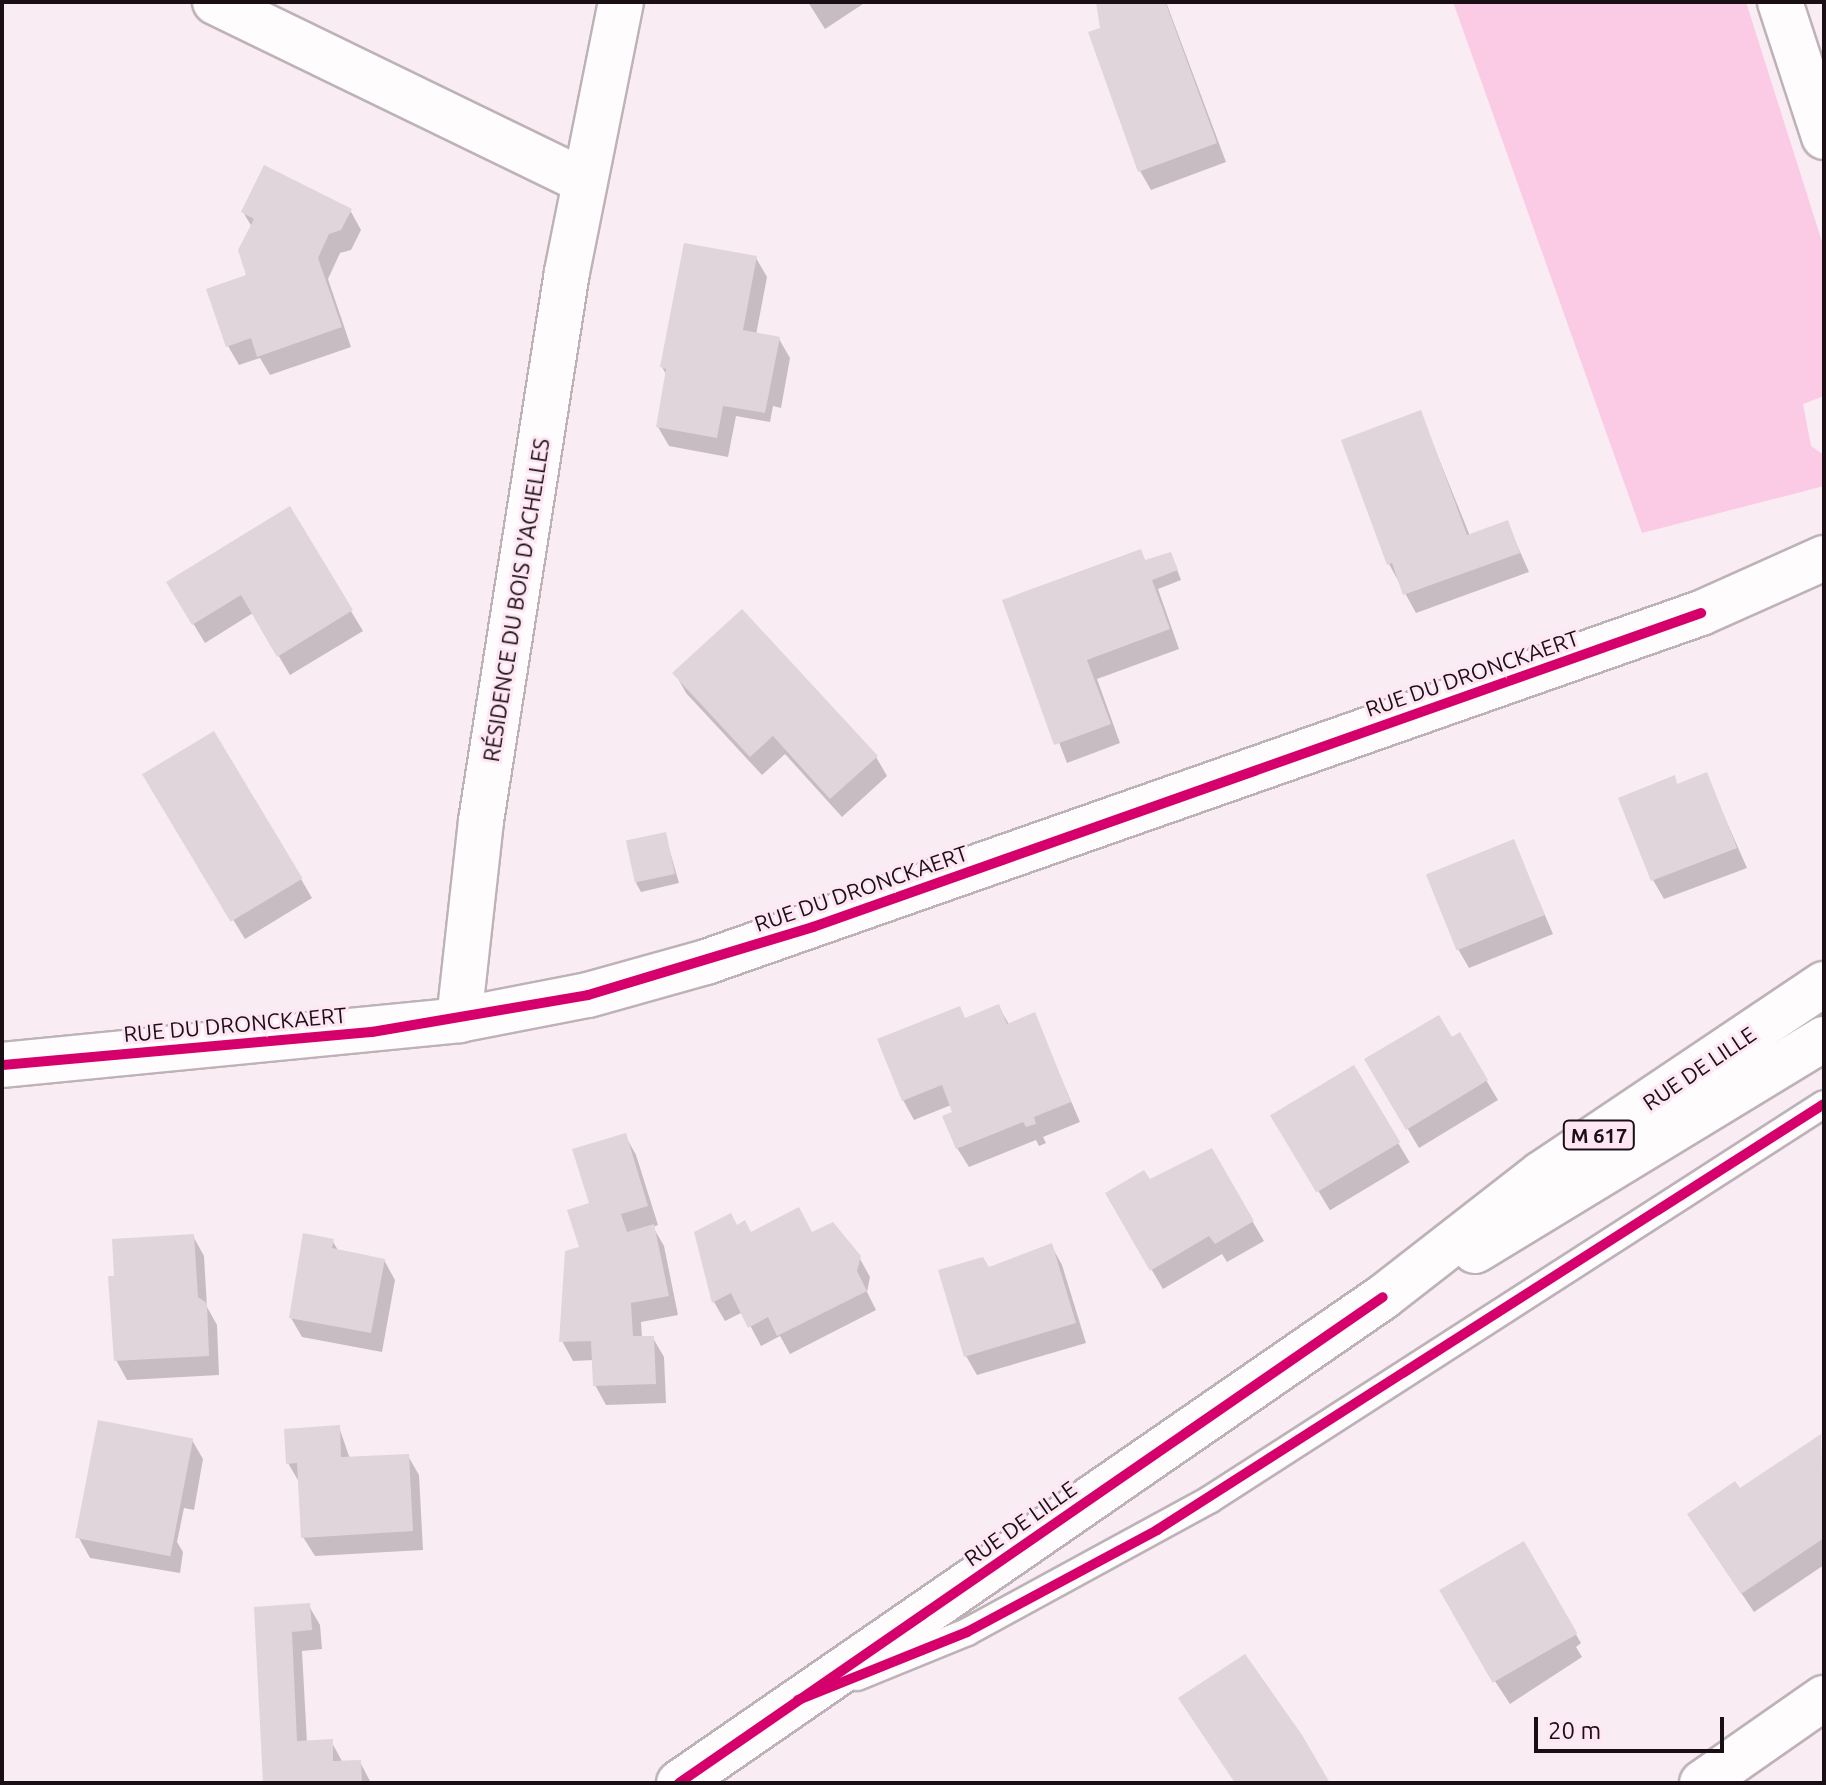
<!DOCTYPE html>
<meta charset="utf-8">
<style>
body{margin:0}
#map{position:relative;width:1826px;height:1785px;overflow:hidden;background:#f9ecf3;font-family:Ubuntu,sans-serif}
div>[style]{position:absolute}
.green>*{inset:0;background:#fbcbe6}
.shadow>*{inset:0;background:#0003;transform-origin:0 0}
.building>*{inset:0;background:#e0d5db;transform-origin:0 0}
.roads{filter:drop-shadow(2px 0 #beb2b9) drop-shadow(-2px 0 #beb2b9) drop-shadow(0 2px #beb2b9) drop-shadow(0 -2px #beb2b9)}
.lane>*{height:26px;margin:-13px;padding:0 13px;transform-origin:13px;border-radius:13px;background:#fefcfd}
.street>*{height:44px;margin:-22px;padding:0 22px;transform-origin:22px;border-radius:22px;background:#fefcfd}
.secondary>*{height:44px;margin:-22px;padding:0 22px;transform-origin:22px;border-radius:22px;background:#fefcfd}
.primary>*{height:44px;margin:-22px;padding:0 22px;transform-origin:22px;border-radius:22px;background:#fefcfd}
.cycleway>*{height:10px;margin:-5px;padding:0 5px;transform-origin:5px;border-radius:5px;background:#d6006c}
span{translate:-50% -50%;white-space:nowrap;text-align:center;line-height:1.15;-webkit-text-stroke:6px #ffe6f3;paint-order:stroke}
.shield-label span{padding:2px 6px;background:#ffe6f3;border:2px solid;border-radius:6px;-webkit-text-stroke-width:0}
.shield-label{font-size:20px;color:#190f15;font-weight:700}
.street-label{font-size:22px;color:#190f15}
.frame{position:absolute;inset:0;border:4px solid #190f15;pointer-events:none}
.scale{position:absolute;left:1534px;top:1717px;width:190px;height:36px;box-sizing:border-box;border:4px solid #190f15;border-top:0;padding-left:10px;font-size:24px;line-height:28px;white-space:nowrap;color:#190f15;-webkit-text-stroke:6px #ffe6f3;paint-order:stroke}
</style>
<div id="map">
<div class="green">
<div style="clip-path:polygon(1453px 2px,1746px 2px,1824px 248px,1824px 396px,1803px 404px,1811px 446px,1824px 455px,1824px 486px,1642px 533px)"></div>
</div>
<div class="shadow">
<div style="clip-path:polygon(808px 2px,866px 2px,825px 29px)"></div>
<div style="clip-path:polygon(1098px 2px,1166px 2px,1226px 162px,1151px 190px,1140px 171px)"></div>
<div style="clip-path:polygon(350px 210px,361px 230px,351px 250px,340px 253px,328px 279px,351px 347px,270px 375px,260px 358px,239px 365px,228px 346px,249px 277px,252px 227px,243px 212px)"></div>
<div style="clip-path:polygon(756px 258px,767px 277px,756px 335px,779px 339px,790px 358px,781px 408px,773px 406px,770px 422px,736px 416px,728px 457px,669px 446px,658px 427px,667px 376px,662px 367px)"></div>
<div style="clip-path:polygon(1420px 412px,1470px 536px,1507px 522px,1529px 572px,1416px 613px,1389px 564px)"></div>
<div style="clip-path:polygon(289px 509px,363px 631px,290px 675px,253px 613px,205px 643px,168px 582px)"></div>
<div style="clip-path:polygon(1140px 552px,1146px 562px,1175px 564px,1181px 580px,1158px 589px,1179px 649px,1097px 679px,1120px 743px,1067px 763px,1004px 601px)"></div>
<div style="clip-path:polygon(675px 673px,876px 757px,887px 776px,842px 817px,785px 754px,762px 775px,686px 693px)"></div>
<div style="clip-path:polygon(1706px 775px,1747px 868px,1664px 899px,1653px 880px,1674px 778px,1678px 786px)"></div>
<div style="clip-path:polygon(156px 794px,301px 879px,312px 898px,245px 939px)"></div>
<div style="clip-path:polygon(665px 834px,679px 883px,641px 892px,636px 883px)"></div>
<div style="clip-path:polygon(1513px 841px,1553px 934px,1469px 968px,1458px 949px)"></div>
<div style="clip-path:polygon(999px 1007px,1010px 1026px,1034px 1015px,1080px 1122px,1043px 1137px,1046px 1143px,1039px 1146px,1036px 1140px,969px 1167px,957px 1148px,951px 1105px,914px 1120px,903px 1100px,965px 1020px)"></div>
<div style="clip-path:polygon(1459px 1035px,1498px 1100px,1419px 1148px,1367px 1060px)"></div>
<div style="left:1353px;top:1068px;width:110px;height:93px;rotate:59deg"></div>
<div style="clip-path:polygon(625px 1135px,636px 1155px,658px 1225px,653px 1227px,664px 1246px,678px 1315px,641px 1322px,642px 1338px,653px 1338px,664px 1357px,666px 1403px,606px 1405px,595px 1385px,594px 1360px,573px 1361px,562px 1341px,582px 1248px)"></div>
<div style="clip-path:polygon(1211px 1151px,1264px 1241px,1227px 1262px,1222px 1254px,1163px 1289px,1107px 1194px,1149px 1182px)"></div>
<div style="clip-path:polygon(737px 1227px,750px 1234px,812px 1234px,859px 1257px,870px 1277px,867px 1292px,876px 1310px,790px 1354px,780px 1336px,761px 1346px,743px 1312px,725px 1321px,714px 1302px,696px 1233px)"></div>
<div style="clip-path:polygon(193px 1236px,204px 1256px,207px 1307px,217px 1325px,219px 1375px,127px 1380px,116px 1360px)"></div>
<div style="clip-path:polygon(332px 1240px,339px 1252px,384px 1260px,395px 1280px,382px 1352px,302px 1337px,291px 1318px)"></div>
<div style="clip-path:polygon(1051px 1245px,1062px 1265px,1086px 1343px,977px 1375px,966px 1356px,988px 1269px)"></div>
<div style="clip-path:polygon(339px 1427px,350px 1459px,408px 1456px,419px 1475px,423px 1550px,315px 1556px,303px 1537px,299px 1482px,288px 1463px)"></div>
<div style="clip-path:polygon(1820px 1436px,1824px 1565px,1754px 1612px,1701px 1533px,1739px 1491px)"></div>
<div style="clip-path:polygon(192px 1440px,203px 1459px,194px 1510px,184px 1508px,177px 1542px,183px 1552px,180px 1573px,90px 1558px,79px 1538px)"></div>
<div style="clip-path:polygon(1523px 1544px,1581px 1643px,1576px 1647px,1582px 1657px,1510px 1704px,1473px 1648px)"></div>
<div style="clip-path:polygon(309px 1606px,320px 1625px,322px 1649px,302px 1651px,307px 1743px,331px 1741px,343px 1763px,360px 1762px,371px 1783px,265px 1783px,256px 1609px)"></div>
</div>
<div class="building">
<div style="clip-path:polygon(1096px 2px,1166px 4px,1217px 143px,1138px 172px,1088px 32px,1100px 28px)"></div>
<div style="clip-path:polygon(264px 165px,352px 209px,341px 230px,329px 234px,318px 258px,342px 327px,257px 357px,251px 338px,226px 347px,206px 289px,246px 275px,238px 250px,254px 219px,241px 212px)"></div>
<div style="clip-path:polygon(684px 243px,757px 256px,743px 330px,780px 337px,765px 413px,723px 406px,717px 438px,656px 427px,666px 369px,660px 367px)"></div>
<div style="clip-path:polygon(1421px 410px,1467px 535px,1508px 520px,1520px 553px,1403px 595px,1392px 563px,1387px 565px,1341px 440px)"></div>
<div style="clip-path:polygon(290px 506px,353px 610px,277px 657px,241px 595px,192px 625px,166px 582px)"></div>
<div style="clip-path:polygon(1141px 549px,1145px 560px,1171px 552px,1178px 570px,1152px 580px,1170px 629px,1087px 660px,1111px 724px,1054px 745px,1002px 600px)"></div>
<div style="clip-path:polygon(742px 609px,878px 756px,830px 799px,773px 736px,750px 757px,672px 673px)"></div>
<div style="left:214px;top:731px;width:172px;height:84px;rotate:59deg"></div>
<div style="clip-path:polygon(1707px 772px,1737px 848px,1651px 881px,1618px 798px,1675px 775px,1677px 784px)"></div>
<div style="left:666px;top:832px;width:43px;height:41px;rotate:78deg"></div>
<div style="left:1514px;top:839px;width:82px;height:95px;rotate:68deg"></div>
<div style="clip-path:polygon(999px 1004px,1007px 1024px,1035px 1012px,1071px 1102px,1034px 1117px,1036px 1124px,1026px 1127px,1023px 1122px,956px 1149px,942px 1116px,952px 1112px,942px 1085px,902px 1101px,877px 1039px,960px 1006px,965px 1018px)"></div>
<div style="clip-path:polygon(1439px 1015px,1452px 1037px,1460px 1032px,1488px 1080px,1406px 1130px,1364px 1059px)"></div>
<div style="left:1354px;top:1065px;width:90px;height:98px;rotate:59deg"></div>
<div style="clip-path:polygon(626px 1133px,648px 1206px,621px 1214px,627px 1232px,654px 1224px,669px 1296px,631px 1303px,633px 1336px,654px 1336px,656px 1384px,593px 1386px,591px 1341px,559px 1342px,565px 1251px,579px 1247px,567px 1210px,589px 1203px,572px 1149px)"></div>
<div style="clip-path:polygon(1212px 1148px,1254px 1221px,1215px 1244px,1209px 1236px,1150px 1271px,1105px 1193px,1144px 1170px,1150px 1179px)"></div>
<div style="clip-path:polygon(799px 1207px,812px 1232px,833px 1222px,861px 1256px,857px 1271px,867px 1291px,777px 1336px,768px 1317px,748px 1328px,731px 1293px,712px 1303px,694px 1232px,731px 1213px,737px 1225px,745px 1220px,751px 1232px)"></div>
<div style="clip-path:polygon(303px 1233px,334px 1239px,332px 1248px,385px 1259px,371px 1333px,289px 1318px)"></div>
<div style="clip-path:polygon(194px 1234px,198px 1297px,207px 1303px,209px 1356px,114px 1361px,108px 1276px,114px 1276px,112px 1239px)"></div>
<div style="clip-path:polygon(1052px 1243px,1076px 1323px,964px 1357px,938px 1270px,983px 1257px,989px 1267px)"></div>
<div style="left:98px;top:1420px;width:97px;height:120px;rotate:11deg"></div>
<div style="clip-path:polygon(340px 1425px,341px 1457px,409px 1454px,413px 1531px,301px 1538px,297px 1463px,286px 1464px,284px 1429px)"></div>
<div style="clip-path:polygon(1821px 1434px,1824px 1538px,1741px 1594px,1687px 1514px,1735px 1481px,1740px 1488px)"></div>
<div style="left:1524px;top:1541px;width:107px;height:98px;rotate:60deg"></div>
<div style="clip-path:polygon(310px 1603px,312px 1630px,292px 1632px,297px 1741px,333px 1739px,333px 1761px,361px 1760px,362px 1783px,263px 1783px,254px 1607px)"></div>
<div style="clip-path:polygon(1245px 1654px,1302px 1735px,1330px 1783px,1235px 1783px,1178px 1698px)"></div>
</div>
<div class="roads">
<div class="lane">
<div style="left:857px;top:1677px;width:119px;rotate:-22.2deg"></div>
<div style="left:967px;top:1632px;width:276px;rotate:-28.6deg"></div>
<div style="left:1209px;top:1500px;width:731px;rotate:-32.78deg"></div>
</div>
<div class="street">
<div style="left:215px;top:2px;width:409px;rotate:25.9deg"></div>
<div style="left:1780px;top:2px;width:142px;rotate:71.9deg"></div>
<div style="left:459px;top:1020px;width:200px;rotate:-83.7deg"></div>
<div style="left:481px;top:821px;width:556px;rotate:-81.1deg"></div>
<div style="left:567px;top:272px;width:275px;rotate:-78.7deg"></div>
<div style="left:1702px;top:1783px;width:149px;rotate:-34.9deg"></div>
</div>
<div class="secondary">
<div style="left:2px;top:1065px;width:459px;rotate:-5.6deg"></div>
<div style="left:459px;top:1020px;width:131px;rotate:-11deg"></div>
<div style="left:588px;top:995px;width:123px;rotate:-15.6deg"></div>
<div style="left:706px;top:962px;width:1054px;rotate:-19.33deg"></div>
<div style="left:1701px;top:613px;width:135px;rotate:-24.1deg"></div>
</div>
<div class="primary">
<div style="left:1475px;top:1251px;width:408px;rotate:-31.3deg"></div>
<div style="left:679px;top:1783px;width:855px;rotate:-34.62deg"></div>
<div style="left:1383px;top:1297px;width:200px;rotate:-37.9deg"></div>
<div style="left:1541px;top:1174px;width:341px;rotate:-33.9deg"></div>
</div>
</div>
<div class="cycleway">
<div style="left:2px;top:1065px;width:371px;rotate:-5.1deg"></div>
<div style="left:372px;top:1032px;width:219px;rotate:-9.7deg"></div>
<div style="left:588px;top:995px;width:235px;rotate:-16.8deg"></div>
<div style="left:813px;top:927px;width:942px;rotate:-19.47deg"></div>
<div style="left:798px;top:1700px;width:182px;rotate:-21.9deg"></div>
<div style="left:967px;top:1632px;width:216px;rotate:-28.2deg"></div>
<div style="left:1157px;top:1530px;width:791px;rotate:-32.57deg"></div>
<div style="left:679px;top:1783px;width:855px;rotate:-34.62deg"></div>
</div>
<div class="shield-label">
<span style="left:1599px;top:1135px">M 617</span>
</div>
<div class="street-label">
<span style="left:516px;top:600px;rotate:-81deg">RÉSIDENCE DU BOIS D'ACHELLES</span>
<span style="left:1472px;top:673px;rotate:-19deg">RUE DU DRONCKAERT</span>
<span style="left:861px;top:888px;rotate:-19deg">RUE DU DRONCKAERT</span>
<span style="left:235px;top:1024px;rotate:-5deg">RUE DU DRONCKAERT</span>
<span style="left:1699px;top:1068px;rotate:-34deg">RUE DE LILLE</span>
<span style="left:1020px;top:1523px;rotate:-35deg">RUE DE LILLE</span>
</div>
<div class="frame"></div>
<div class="scale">20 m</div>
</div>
